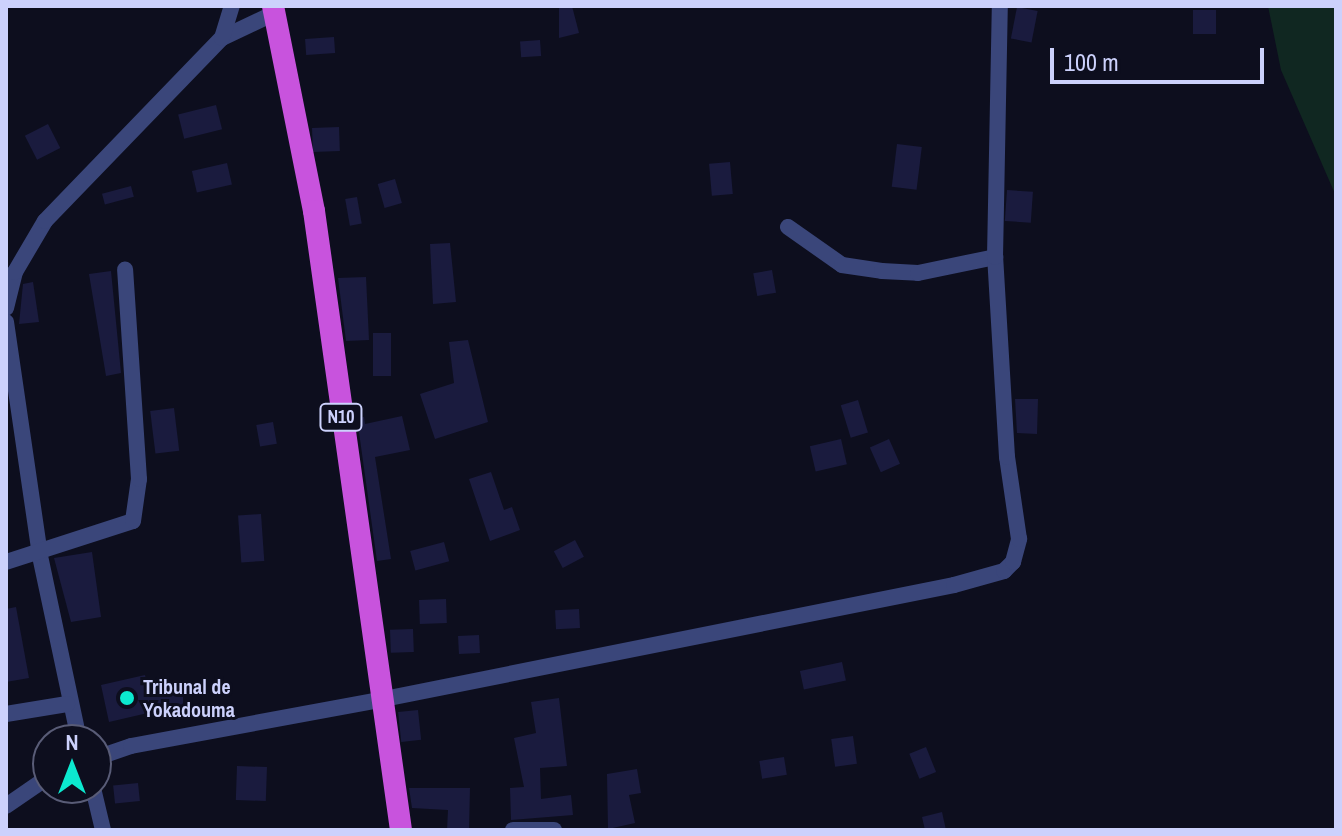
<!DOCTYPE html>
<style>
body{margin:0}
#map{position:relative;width:1342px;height:836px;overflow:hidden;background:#0d0e1e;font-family:"Archivo Narrow",sans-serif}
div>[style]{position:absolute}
.green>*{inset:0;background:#102721}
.building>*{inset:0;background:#1a1b3e;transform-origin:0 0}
.minor>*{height:16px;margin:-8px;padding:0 8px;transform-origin:8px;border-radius:8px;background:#3a467a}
.tertiary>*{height:16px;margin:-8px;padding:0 8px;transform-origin:8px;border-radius:8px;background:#3a467a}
.trunk>*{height:22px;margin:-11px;padding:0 11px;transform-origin:11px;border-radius:11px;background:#c853dd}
.dots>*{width:22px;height:22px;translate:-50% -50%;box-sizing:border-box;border:4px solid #0d0e1e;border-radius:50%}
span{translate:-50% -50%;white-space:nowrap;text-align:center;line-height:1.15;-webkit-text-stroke:6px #0d0e1e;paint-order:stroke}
.shield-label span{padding:2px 6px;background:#0d0e1e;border:2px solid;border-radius:6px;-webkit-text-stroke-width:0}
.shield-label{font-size:18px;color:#ccd1fc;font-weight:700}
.poi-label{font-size:20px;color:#ccd1fc;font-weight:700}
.left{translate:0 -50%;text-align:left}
.frame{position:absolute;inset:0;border:8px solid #ccd1fc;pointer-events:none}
.north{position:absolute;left:32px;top:724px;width:80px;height:80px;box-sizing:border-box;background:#0d0e1e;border:2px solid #595c77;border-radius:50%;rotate:0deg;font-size:22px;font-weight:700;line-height:32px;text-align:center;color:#ccd1fc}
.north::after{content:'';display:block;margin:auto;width:28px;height:36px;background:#0ce9cf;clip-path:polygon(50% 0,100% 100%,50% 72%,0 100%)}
.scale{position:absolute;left:1050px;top:48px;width:214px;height:36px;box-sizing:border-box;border:4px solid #ccd1fc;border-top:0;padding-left:10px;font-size:24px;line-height:28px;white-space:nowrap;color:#ccd1fc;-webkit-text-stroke:6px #0d0e1e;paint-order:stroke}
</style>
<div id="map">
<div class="green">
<div style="clip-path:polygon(1268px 6px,1336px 6px,1336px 196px,1281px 70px)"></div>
</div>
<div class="building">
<div style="clip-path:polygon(559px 6px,572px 6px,579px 33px,559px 38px)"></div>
<div style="left:1017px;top:7px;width:21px;height:32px;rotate:11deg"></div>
<div style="left:1193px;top:10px;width:23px;height:24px"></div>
<div style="left:334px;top:37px;width:16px;height:29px;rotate:86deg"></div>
<div style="left:540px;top:40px;width:16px;height:20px;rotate:86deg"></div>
<div style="left:216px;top:105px;width:25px;height:39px;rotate:76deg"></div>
<div style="left:48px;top:124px;width:27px;height:26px;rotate:63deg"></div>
<div style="left:339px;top:127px;width:24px;height:27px;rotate:88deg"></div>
<div style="left:897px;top:144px;width:25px;height:43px;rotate:7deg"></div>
<div style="left:730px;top:162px;width:32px;height:21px;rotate:85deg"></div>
<div style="left:227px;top:163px;width:22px;height:36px;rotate:77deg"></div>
<div style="left:395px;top:179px;width:25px;height:18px;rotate:74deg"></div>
<div style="left:131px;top:186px;width:11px;height:30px;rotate:75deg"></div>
<div style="left:1007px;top:190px;width:26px;height:31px;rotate:4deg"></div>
<div style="left:357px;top:197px;width:27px;height:12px;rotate:80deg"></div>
<div style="clip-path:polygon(450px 243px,456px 302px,433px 304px,430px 244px)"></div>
<div style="left:772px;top:270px;width:23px;height:19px;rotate:80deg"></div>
<div style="clip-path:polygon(111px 271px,121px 373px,106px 376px,89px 274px)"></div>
<div style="clip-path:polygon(366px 277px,369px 340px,346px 341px,338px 278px)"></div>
<div style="clip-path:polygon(33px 282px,39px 322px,19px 324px,23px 284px)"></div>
<div style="left:373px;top:333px;width:18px;height:43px"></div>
<div style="clip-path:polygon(468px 340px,488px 422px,435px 439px,420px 394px,454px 383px,449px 342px)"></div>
<div style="clip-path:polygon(1015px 399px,1038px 399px,1037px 434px,1017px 433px)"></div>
<div style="left:858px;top:400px;width:34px;height:18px;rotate:73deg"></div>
<div style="left:174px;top:408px;width:43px;height:24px;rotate:83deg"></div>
<div style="clip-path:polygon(402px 416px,410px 450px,375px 457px,391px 559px,377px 561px,357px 418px,364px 417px,365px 424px)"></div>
<div style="left:273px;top:422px;width:22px;height:17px;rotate:80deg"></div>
<div style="left:841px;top:439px;width:26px;height:32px;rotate:77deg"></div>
<div style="left:889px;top:439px;width:27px;height:21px;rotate:66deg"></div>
<div style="clip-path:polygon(491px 472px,504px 510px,512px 507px,520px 530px,490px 541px,469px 479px)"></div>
<div style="left:261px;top:514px;width:47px;height:23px;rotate:86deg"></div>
<div style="left:575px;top:540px;width:19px;height:24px;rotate:62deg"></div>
<div style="left:444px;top:542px;width:20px;height:35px;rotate:75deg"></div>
<div style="clip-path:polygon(92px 552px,101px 617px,71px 622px,54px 558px)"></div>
<div style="left:446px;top:599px;width:24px;height:27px;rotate:88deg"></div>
<div style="clip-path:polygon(16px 607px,29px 678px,6px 682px,6px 609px)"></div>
<div style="left:579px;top:609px;width:19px;height:24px;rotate:87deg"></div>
<div style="left:413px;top:629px;width:23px;height:23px;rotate:88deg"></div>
<div style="left:479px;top:635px;width:18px;height:21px;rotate:87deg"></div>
<div style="left:842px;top:662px;width:19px;height:43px;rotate:78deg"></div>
<div style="clip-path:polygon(145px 675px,148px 688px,183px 688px,183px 719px,165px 719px,165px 709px,109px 722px,101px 685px)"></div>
<div style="clip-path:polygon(559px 698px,567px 766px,540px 768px,541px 799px,571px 795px,573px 815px,511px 820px,510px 788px,524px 787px,514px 738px,536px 733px,531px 702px)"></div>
<div style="left:418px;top:710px;width:30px;height:20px;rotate:84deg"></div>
<div style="left:853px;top:736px;width:28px;height:22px;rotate:82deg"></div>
<div style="left:926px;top:747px;width:27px;height:18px;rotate:68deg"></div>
<div style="left:784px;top:757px;width:18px;height:25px;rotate:81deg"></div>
<div style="left:237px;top:766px;width:30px;height:34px;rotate:2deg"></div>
<div style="clip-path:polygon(637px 769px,641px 793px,629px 795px,635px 823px,608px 829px,607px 774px)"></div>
<div style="left:138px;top:783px;width:18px;height:25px;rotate:84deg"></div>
<div style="clip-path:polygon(409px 788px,470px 788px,469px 830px,447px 830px,448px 810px,412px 808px)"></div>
<div style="clip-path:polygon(942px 812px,946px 830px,925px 830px,922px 817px)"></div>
</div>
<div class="minor">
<div style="left:222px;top:38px;width:59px;rotate:-25.3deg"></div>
<div style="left:788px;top:227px;width:66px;rotate:35.1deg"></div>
<div style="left:842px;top:265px;width:40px;rotate:8.5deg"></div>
<div style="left:882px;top:271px;width:36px;rotate:3deg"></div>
<div style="left:918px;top:273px;width:79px;rotate:-11.7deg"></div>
<div style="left:6px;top:308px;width:37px;rotate:-76deg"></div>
<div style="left:15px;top:272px;width:59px;rotate:-59.5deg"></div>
<div style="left:45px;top:221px;width:255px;rotate:-46deg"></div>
<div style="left:222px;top:38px;width:34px;rotate:-73deg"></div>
<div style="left:6px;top:322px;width:236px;rotate:81.7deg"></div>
<div style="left:40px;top:556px;width:188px;rotate:78deg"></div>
<div style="left:6px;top:562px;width:133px;rotate:-17.9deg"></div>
<div style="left:133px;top:521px;width:42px;rotate:-81.9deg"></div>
<div style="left:139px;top:479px;width:210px;rotate:-93.8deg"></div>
<div style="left:379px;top:700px;width:586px;rotate:-11.31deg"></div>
<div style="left:954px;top:585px;width:52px;rotate:-15.6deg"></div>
<div style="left:1004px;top:571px;width:13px;rotate:-45deg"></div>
<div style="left:1013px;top:562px;width:24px;rotate:-75deg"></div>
<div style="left:1019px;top:539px;width:83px;rotate:-98.3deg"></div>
<div style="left:1007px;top:457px;width:200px;rotate:-93.4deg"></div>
<div style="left:995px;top:257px;width:251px;rotate:-88.9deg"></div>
<div style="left:6px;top:714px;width:62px;rotate:-9.3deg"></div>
<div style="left:93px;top:788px;width:43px;rotate:76.6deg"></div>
<div style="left:513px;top:830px;width:41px"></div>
</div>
<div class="tertiary">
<div style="left:96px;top:758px;width:37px;rotate:-19deg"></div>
<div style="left:131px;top:746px;width:252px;rotate:-10.5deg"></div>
<div style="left:6px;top:806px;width:51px;rotate:-34.6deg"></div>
</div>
<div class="trunk">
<div style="left:273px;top:6px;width:209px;rotate:78.7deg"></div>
<div style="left:314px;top:211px;width:625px;rotate:82deg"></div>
</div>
<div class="dots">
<div style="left:127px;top:698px;background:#0ce9cf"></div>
</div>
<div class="shield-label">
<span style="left:341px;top:417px">N10</span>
</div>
<div class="poi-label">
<span class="left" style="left:143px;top:698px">Tribunal de<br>Yokadouma</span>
</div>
<div class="frame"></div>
<div class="north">N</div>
<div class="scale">100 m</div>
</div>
